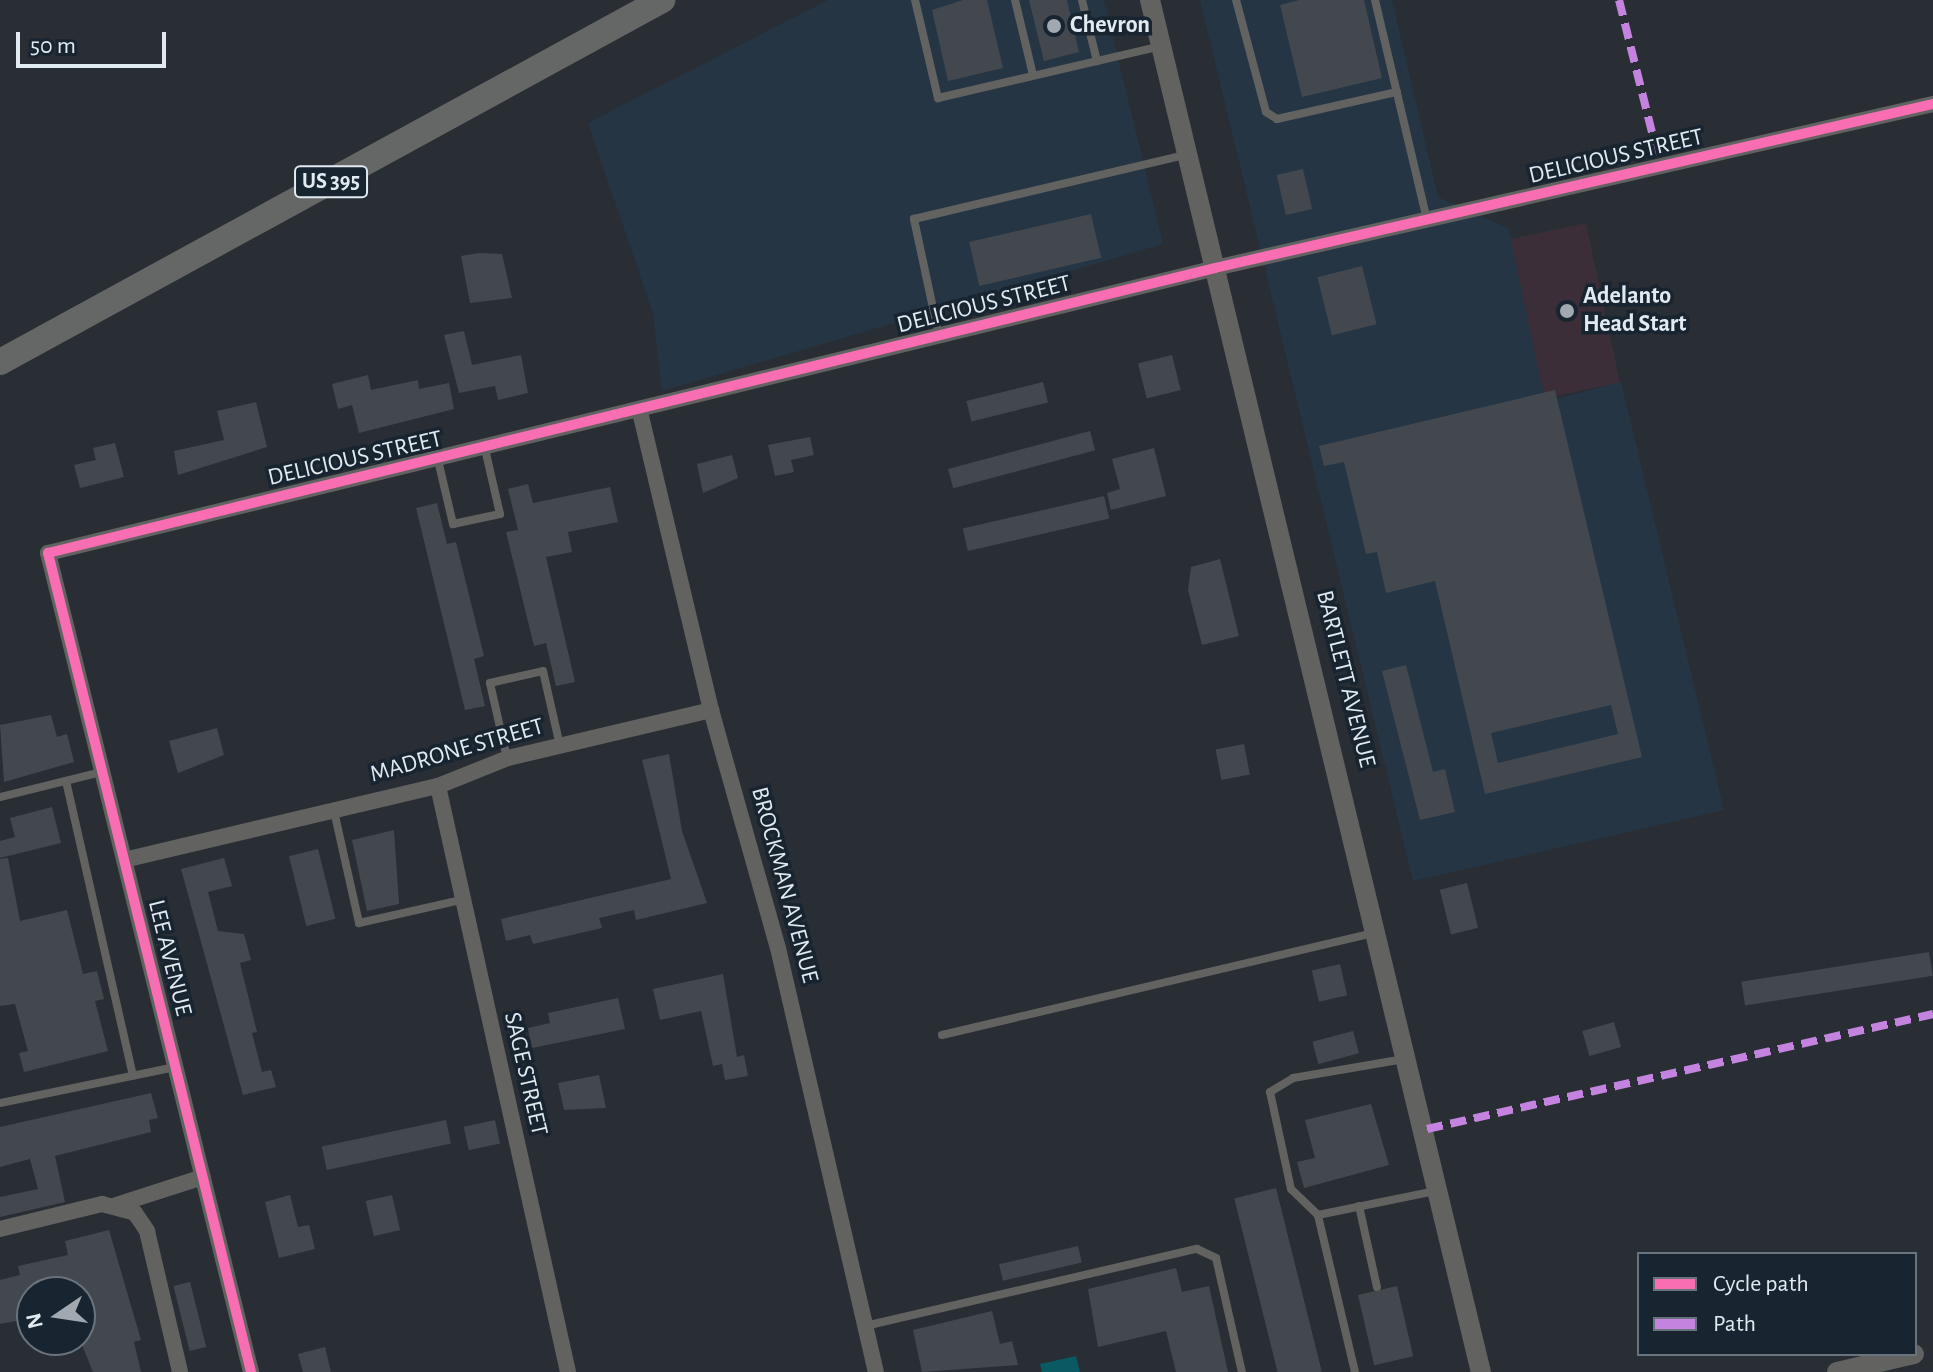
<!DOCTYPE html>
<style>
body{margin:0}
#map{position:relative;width:1933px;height:1372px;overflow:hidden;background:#282e34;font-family:"Alegreya Sans",sans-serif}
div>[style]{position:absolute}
.built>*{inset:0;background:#253544}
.education>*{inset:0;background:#3b2e39;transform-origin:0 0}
.water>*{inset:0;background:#095a62}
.building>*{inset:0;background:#43484f;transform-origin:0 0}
.service>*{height:8px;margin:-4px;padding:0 4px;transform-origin:4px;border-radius:4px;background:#626261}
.minor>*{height:16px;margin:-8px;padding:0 8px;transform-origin:8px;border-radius:8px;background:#626261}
.tertiary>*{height:20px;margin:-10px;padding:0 10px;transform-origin:10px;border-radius:10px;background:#626261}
.trunk>*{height:26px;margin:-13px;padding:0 13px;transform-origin:13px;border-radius:13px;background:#656666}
.quiet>*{height:8px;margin-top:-4px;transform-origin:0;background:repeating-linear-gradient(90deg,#c483df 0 16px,transparent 0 24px)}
.cycleway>*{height:10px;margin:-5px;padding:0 5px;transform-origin:5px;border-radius:5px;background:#f96db3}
.dots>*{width:22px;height:22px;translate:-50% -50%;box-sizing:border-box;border:4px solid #18242f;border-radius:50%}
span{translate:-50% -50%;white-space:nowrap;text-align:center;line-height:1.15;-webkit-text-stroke:7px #18242f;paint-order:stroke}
.shield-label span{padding:2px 6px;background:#18242f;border:2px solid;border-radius:6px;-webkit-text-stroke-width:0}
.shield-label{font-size:22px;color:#e2eaf1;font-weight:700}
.poi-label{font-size:24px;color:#e2eaf1;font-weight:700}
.left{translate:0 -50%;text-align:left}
.street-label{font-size:24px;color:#e2eaf1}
.legend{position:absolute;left:1637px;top:1252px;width:280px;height:104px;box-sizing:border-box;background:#18242f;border:2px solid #69737d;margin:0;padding:10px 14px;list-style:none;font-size:24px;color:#e2eaf1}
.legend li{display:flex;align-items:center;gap:16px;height:40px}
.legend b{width:40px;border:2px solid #69737d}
.north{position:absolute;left:16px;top:1276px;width:80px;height:80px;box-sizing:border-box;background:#18242f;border:2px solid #69737d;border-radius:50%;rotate:257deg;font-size:22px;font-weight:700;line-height:32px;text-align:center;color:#e2eaf1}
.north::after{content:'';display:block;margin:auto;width:28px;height:36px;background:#a1a8af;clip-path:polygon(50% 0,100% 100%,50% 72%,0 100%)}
.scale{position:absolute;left:16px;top:32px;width:150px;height:36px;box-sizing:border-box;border:4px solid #e2eaf1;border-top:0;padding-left:10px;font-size:24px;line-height:28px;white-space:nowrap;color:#e2eaf1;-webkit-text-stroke:6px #18242f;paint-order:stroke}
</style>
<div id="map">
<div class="built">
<div style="clip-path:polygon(828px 0,1104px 0,1163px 244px,662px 391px,653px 313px,588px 123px)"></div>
<div style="clip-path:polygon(1200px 0,1392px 0,1438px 197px,1508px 228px,1552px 400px,1621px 382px,1724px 810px,1413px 881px)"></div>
</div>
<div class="education">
<div style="left:1586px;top:223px;width:163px;height:77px;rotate:78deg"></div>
</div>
<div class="water">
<div style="clip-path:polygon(1076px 1356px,1080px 1372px,1042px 1372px,1040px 1364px)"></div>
</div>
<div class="building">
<div style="clip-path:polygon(963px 0,987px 0,1003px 68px,948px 81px,932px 10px)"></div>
<div style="clip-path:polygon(1029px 0,1067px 0,1079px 52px,1044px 61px)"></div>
<div style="clip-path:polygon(1299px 0,1364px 0,1382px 78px,1302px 97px,1280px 5px)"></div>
<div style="left:1303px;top:169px;width:41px;height:27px;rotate:77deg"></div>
<div style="left:1091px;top:214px;width:45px;height:125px;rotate:77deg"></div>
<div style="clip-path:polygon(479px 253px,502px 254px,512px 298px,470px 303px,461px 256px)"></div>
<div style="left:1362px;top:266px;width:60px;height:46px;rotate:76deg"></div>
<div style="clip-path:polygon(464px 331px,472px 365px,521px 355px,528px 393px,498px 400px,495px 386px,459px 393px,444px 335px)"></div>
<div style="left:1172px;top:355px;width:36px;height:35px;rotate:76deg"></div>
<div style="clip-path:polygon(368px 375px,371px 390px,418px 380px,419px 389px,449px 383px,454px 409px,359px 433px,352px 405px,338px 409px,332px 384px)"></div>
<div style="left:1043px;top:382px;width:21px;height:79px;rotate:76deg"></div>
<div style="clip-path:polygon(evenodd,1555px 390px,1642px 757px,1485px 794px,1435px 581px,1386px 593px,1377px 552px,1366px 554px,1344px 462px,1324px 466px,1319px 446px,1555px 390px,1611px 705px,1618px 734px,1498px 763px,1491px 733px,1611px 705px)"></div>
<div style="clip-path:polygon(256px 402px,267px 447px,178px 475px,174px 451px,224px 440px,217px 411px)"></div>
<div style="left:1090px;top:431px;width:20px;height:147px;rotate:75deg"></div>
<div style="clip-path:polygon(810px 437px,814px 455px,791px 460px,794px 472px,775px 476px,768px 445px)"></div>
<div style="clip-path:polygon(115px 443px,124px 477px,80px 488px,74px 465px,96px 460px,93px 448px)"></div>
<div style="clip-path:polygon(1154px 448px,1166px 496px,1111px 510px,1107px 493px,1120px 489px,1112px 459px)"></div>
<div style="clip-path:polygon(732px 455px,738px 478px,703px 493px,697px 464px)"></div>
<div style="clip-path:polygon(528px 484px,533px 503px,610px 487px,618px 522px,568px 532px,572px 552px,546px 557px,575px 682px,556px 686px,546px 643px,534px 646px,506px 532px,518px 530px,508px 489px)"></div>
<div style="left:1104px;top:496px;width:23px;height:145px;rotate:77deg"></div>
<div style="clip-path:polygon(437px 503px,447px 544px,456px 542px,484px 656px,474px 659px,485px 706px,465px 710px,416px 508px)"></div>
<div style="clip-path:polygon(1220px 559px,1239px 636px,1202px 645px,1188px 590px,1191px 567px)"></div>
<div style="clip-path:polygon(1406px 665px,1433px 772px,1445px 769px,1455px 812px,1420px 820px,1382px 671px)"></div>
<div style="clip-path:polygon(51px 715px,57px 737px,67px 734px,74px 762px,4px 782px,0 725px)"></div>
<div style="clip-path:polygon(217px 728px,224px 755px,178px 773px,169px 741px)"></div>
<div style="left:1244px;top:744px;width:31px;height:29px;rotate:79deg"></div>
<div style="clip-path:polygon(669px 754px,682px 831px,707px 903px,636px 920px,634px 910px,599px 918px,602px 928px,533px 944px,530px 935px,506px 941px,501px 919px,671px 879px,642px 760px)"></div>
<div style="clip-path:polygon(52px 807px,61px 843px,0 858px,0 841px,15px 837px,10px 818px)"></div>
<div style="clip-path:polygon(394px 830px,399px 904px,367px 911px,352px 840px)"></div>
<div style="left:318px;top:849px;width:72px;height:30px;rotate:76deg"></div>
<div style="clip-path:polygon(8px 858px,20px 921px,67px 910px,83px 974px,97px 971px,104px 999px,95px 1001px,108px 1051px,24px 1072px,19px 1053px,28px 1051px,15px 1004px,0 1006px,0 859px)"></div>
<div style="clip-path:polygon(224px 858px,232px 886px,208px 892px,218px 931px,244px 934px,251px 960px,240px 963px,257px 1032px,252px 1033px,262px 1072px,271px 1070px,276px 1087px,243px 1095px,181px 869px)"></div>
<div style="left:1467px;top:883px;width:46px;height:28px;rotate:76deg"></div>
<div style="left:1929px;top:952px;width:24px;height:190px;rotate:81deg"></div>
<div style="left:1340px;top:964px;width:32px;height:29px;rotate:77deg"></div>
<div style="clip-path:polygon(723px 974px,737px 1057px,744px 1055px,748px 1076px,725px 1080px,722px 1064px,713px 1066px,701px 1011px,660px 1020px,653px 989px)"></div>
<div style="clip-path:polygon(618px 998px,625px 1029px,532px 1048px,528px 1028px,550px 1023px,548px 1013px)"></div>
<div style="left:1614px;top:1022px;width:26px;height:33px;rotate:74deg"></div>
<div style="left:1353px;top:1031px;width:23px;height:42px;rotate:75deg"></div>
<div style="clip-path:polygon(599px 1075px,606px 1108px,564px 1110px,558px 1083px)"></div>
<div style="clip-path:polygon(151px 1093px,158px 1118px,149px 1120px,151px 1132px,55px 1156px,65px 1202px,0 1217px,0 1197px,38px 1189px,30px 1159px,0 1167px,0 1127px)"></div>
<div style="clip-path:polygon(1371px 1104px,1389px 1165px,1304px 1188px,1297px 1162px,1315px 1158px,1305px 1120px)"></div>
<div style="left:446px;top:1120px;width:24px;height:127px;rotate:78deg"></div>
<div style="left:495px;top:1120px;width:24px;height:32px;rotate:78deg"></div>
<div style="left:1276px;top:1188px;width:189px;height:43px;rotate:76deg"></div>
<div style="clip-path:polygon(290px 1195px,298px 1227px,309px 1225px,315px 1249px,279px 1258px,265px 1202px)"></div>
<div style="left:392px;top:1195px;width:36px;height:27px;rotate:77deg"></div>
<div style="clip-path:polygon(109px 1230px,141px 1340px,134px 1342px,141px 1372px,93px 1372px,80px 1340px,80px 1283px,32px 1292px,32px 1318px,0 1324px,0 1280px,20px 1275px,18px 1266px,68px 1255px,65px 1241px)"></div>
<div style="left:1078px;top:1246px;width:17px;height:81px;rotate:77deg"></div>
<div style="clip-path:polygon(1176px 1268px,1182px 1292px,1209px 1286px,1228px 1372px,1176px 1372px,1166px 1331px,1098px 1347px,1088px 1289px)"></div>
<div style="left:190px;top:1282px;width:67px;height:17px;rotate:76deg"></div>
<div style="left:1397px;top:1286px;width:72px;height:40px;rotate:77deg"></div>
<div style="clip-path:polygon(992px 1311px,1000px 1344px,1012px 1341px,1018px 1365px,922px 1372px,913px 1330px)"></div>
<div style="clip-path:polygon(325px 1347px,331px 1372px,303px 1372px,298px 1354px)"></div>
</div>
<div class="service">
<div style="left:915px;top:0;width:101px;rotate:76.8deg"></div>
<div style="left:938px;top:98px;width:229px;rotate:-13.1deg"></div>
<div style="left:1015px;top:0;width:77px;rotate:76.5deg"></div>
<div style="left:1082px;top:0;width:63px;rotate:76.2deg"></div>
<div style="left:1236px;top:0;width:116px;rotate:75deg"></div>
<div style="left:1266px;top:112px;width:13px;rotate:32deg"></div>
<div style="left:1277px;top:119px;width:123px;rotate:-12.7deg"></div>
<div style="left:1375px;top:0;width:226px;rotate:76.7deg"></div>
<div style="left:939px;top:336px;width:120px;rotate:-102.1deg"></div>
<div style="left:914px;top:219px;width:282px;rotate:-13.3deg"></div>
<div style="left:438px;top:460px;width:66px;rotate:76.8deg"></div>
<div style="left:453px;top:524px;width:48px;rotate:-12deg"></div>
<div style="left:500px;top:514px;width:67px;rotate:-103deg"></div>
<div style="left:507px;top:758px;width:77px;rotate:-102.8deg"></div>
<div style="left:490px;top:683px;width:54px;rotate:-12.8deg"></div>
<div style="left:543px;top:671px;width:77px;rotate:77.2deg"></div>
<div style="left:66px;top:781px;width:302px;rotate:77.2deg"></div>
<div style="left:0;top:797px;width:105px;rotate:-13.8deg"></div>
<div style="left:334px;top:811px;width:115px;rotate:77.4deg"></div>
<div style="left:359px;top:923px;width:105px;rotate:-12.7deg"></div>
<div style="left:942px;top:1035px;width:445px;rotate:-13.3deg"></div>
<div style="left:0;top:1103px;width:179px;rotate:-11.6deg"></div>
<div style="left:1359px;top:1206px;width:83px;rotate:77.5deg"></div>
<div style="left:1318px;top:1215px;width:119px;rotate:-11.6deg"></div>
<div style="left:865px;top:1326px;width:341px;rotate:-13.1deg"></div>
<div style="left:1197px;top:1249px;width:21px;rotate:25deg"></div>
<div style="left:1216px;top:1258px;width:117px;rotate:77.2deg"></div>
<div style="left:1355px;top:1372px;width:161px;rotate:-103.3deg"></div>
<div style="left:1318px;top:1215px;width:37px;rotate:-136deg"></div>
<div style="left:1291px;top:1189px;width:99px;rotate:-102.2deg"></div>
<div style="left:1270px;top:1092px;width:27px;rotate:-31deg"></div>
<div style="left:1293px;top:1078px;width:113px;rotate:-9.7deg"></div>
</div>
<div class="minor">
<div style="left:640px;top:412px;width:306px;rotate:76.6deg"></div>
<div style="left:711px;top:710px;width:247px;rotate:74.3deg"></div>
<div style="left:778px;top:948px;width:435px;rotate:77deg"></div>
<div style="left:438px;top:786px;width:600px;rotate:77.49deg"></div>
<div style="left:124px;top:860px;width:323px;rotate:-13.3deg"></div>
<div style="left:438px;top:786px;width:75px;rotate:-21.8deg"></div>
<div style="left:508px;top:758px;width:209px;rotate:-13.3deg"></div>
<div style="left:116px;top:1205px;width:91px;rotate:-17.8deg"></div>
<div style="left:0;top:1229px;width:105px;rotate:-13.8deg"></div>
<div style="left:102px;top:1204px;width:34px;rotate:15deg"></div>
<div style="left:135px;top:1213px;width:22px;rotate:56deg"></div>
<div style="left:147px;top:1231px;width:145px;rotate:76.8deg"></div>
<div style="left:251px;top:1372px;width:844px;rotate:-103.92deg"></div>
<div style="left:48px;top:553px;width:1201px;rotate:-13.72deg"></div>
<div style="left:1215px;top:268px;width:736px;rotate:-12.87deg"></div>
</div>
<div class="tertiary">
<div style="left:1150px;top:0;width:1411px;rotate:76.44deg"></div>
<div style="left:1837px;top:1372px;width:79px;rotate:-13.2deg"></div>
</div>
<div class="trunk">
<div style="left:0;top:362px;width:755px;rotate:-28.67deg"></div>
</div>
<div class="quiet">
<div style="left:1619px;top:0;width:173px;rotate:76deg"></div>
<div style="left:1427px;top:1129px;width:519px;rotate:-12.8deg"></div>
</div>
<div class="cycleway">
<div style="left:251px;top:1372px;width:844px;rotate:-103.92deg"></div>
<div style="left:48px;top:553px;width:1201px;rotate:-13.72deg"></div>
<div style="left:1215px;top:268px;width:736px;rotate:-12.87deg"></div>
</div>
<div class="dots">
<div style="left:1054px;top:26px;background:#a1a8af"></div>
<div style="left:1567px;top:311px;background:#a1a8af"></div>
</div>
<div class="shield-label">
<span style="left:331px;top:182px">US 395</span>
</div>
<div class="poi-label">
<span class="left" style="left:1070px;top:26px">Chevron</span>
<span class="left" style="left:1583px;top:311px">Adelanto<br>Head Start</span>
</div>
<div class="street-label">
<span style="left:1616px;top:157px;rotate:-13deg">DELICIOUS STREET</span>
<span style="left:984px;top:305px;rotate:-14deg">DELICIOUS STREET</span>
<span style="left:355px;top:459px;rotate:-13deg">DELICIOUS STREET</span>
<span style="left:1345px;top:679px;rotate:76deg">BARTLETT AVENUE</span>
<span style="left:457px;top:751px;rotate:-16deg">MADRONE STREET</span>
<span style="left:784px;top:885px;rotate:75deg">BROCKMAN AVENUE</span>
<span style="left:169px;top:958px;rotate:76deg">LEE AVENUE</span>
<span style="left:525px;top:1074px;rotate:77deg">SAGE STREET</span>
</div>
<ul class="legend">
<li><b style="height:10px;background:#f96db3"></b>Cycle path</li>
<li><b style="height:10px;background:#c483df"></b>Path</li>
</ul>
<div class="north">N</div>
<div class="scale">50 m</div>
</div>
